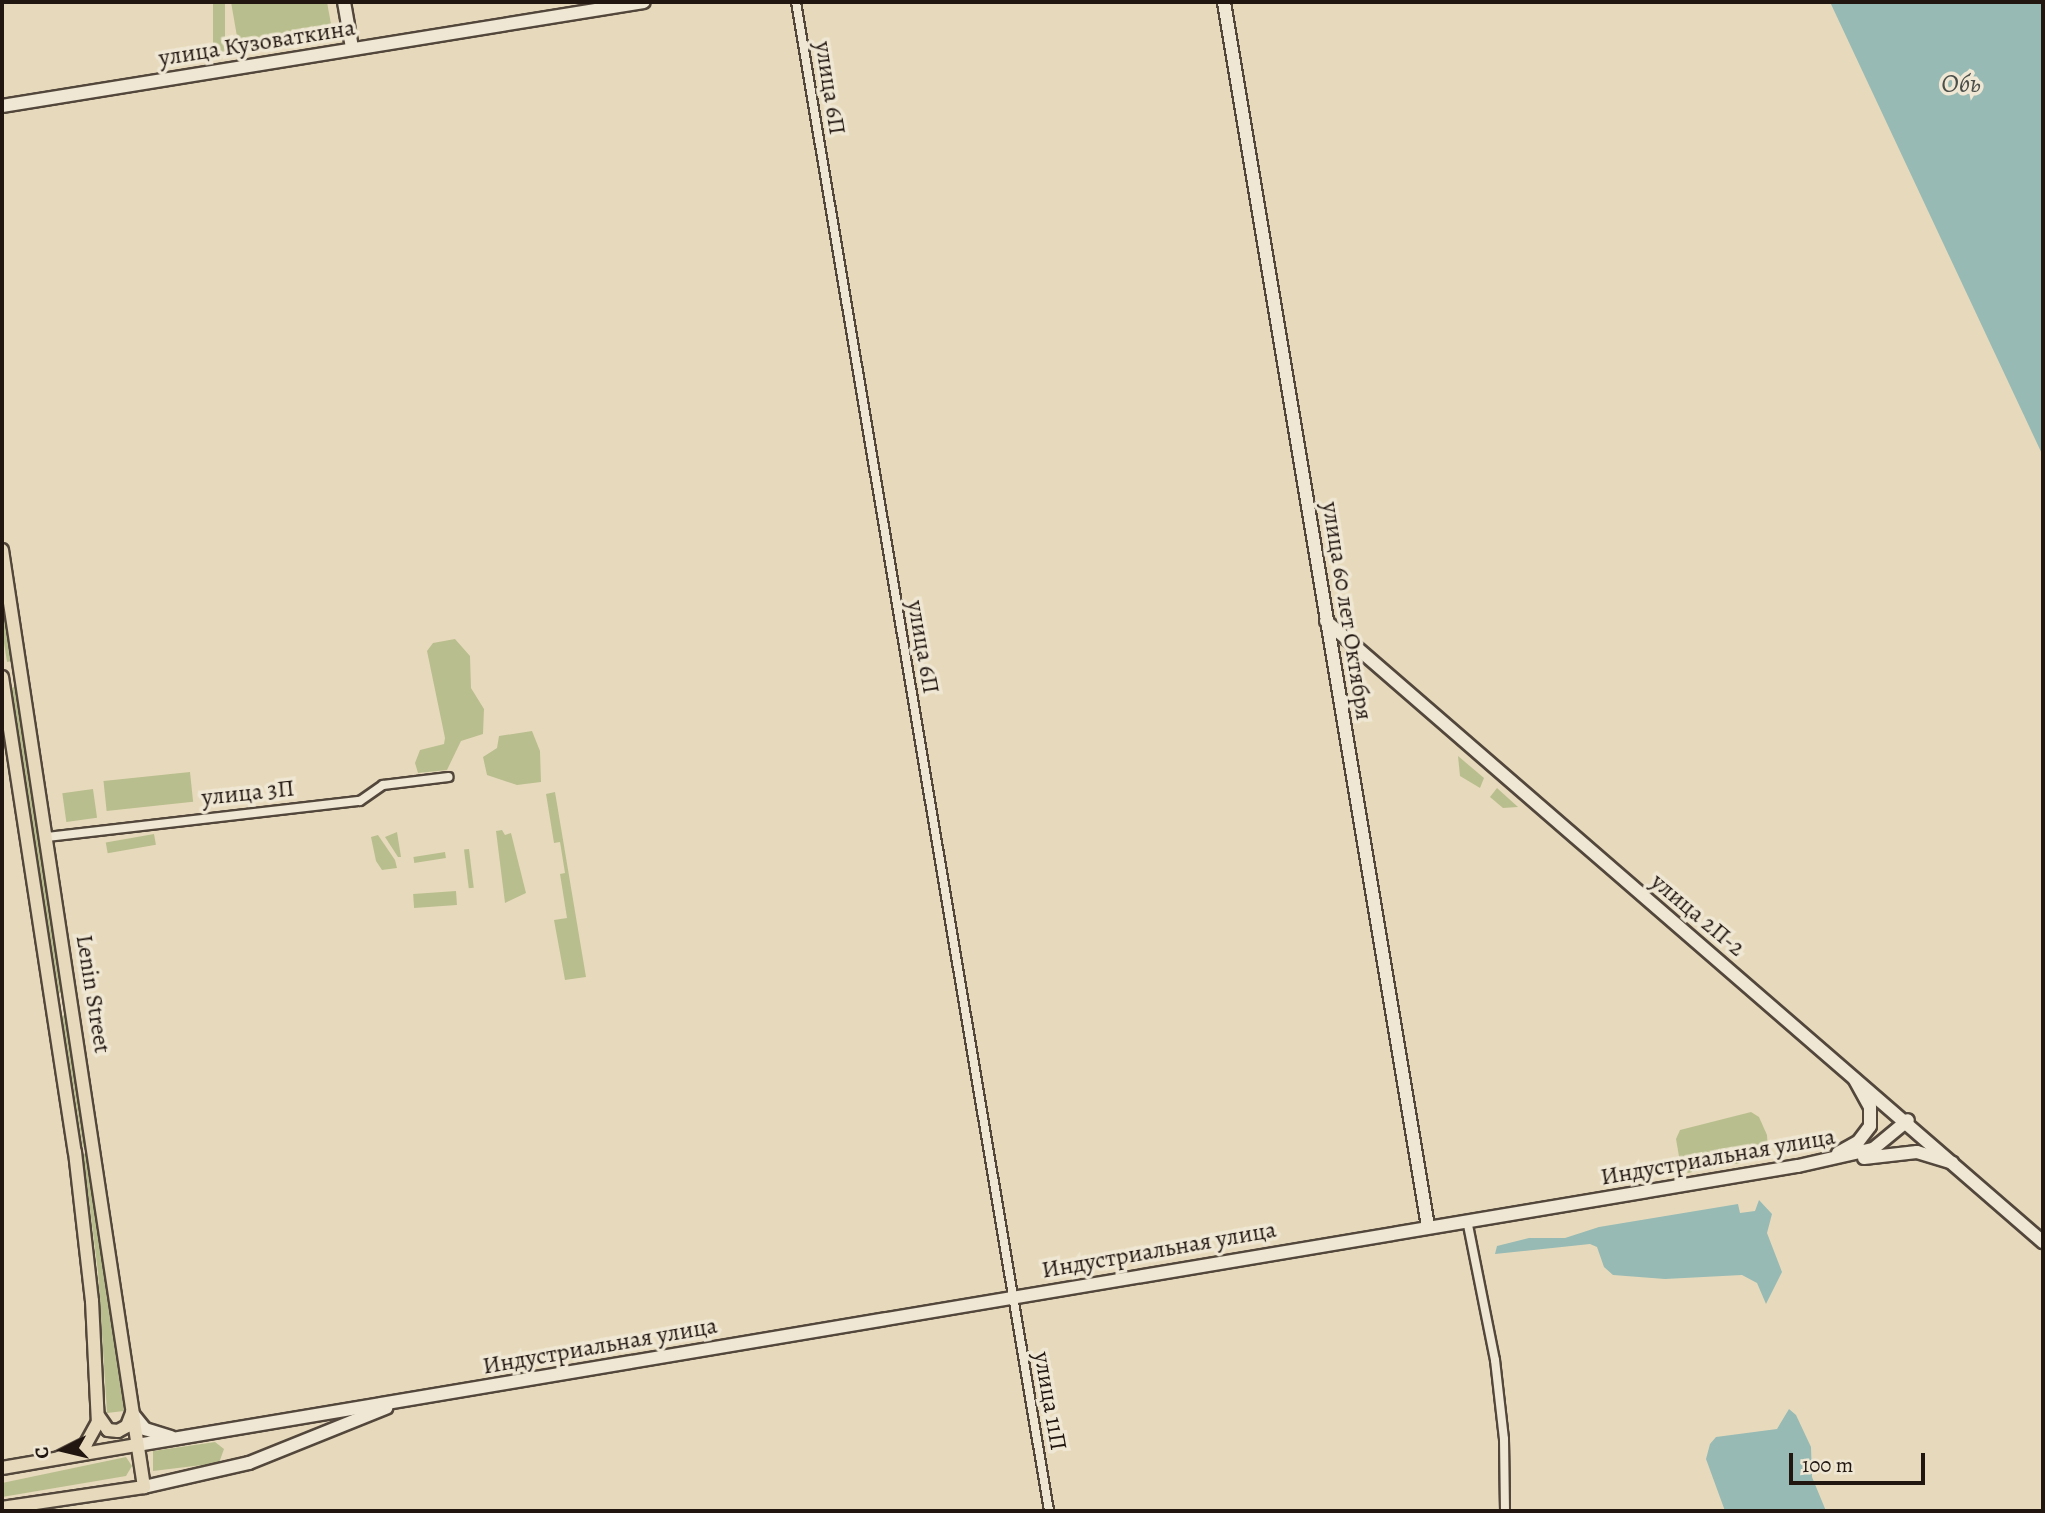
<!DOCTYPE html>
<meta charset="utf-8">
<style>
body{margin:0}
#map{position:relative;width:2045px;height:1513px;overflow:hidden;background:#e7dabc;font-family:Alegreya,serif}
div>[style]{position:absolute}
.green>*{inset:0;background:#b9be8e;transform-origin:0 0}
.water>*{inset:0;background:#97bab4}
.roads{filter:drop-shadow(2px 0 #53473c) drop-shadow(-2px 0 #53473c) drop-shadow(0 2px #53473c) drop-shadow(0 -2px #53473c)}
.minor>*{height:8px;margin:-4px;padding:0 4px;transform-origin:4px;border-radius:4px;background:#efe7d3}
.secondary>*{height:12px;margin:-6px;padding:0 6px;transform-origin:6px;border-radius:6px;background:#efe7d3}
.primary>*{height:12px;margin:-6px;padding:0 6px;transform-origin:6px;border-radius:6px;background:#e7dabc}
span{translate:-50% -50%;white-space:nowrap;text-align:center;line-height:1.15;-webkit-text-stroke:7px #efe7d3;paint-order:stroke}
.street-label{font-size:24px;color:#221611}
.water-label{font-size:26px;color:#4b4f4a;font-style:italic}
.frame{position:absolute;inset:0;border:4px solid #221611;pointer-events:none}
.north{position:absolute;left:28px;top:1415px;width:70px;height:70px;-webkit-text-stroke:5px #efe7d3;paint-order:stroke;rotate:263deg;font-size:19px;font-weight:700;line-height:28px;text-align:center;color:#221611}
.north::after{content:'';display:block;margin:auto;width:24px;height:32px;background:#221611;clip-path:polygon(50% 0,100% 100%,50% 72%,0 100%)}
.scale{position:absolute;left:1789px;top:1453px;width:136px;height:32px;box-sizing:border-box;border:4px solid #221611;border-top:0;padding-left:9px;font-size:21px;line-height:24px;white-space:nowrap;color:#221611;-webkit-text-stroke:5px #efe7d3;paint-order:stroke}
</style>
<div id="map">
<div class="green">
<div style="left:213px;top:2px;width:12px;height:50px"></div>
<div style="clip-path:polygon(231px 2px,327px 2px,331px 24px,322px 34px,239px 48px)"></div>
<div style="clip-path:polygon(2px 597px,12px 661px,7px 662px,2px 630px)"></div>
<div style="clip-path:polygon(455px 639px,470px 656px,471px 688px,484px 709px,483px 734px,461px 741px,447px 770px,418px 773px,415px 763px,420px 750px,444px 744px,445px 738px,427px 651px,433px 643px)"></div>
<div style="clip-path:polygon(15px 687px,63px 992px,59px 993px,10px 688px)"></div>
<div style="clip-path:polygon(532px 731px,540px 751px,541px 782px,517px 785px,487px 775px,483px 757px,497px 748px,499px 736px)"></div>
<div style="clip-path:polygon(1458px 756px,1484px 778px,1480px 788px,1460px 776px)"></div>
<div style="left:190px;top:772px;width:30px;height:87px;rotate:84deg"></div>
<div style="clip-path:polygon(1497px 788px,1518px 807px,1503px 808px,1490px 797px)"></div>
<div style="left:93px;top:789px;width:29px;height:31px;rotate:82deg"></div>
<div style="clip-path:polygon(555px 792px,586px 977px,565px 980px,554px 920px,567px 918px,560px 874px,565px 873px,560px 842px,554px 843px,546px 794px)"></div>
<div style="clip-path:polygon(502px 830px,505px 835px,511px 833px,526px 893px,505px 903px,496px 831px)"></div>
<div style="clip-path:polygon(397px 832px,401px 857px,398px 857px,385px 837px)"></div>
<div style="left:154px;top:834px;width:11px;height:49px;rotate:80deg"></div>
<div style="clip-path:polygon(378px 835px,395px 860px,397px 868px,382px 870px,376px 861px,371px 837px)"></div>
<div style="left:469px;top:849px;width:39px;height:5px;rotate:83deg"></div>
<div style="left:445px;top:852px;width:6px;height:32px;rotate:81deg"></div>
<div style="left:456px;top:891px;width:14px;height:43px;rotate:86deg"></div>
<div style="left:67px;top:1015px;width:133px;height:5px;rotate:81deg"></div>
<div style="clip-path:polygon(1751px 1112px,1759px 1117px,1767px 1135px,1768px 1149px,1762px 1159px,1688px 1173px,1681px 1168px,1676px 1139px,1680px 1130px)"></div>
<div style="clip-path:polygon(88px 1153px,124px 1411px,107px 1413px,98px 1272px,83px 1154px)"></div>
<div style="clip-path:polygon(215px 1442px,224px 1449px,219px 1463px,153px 1471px,153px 1451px)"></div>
<div style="clip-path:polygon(126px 1457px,132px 1466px,126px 1476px,2px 1497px,2px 1483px)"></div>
</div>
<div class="water">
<div style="clip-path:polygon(1830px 2px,2043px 2px,2043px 456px)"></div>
<div style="clip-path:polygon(1759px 1200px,1772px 1214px,1767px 1233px,1782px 1272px,1766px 1304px,1757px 1283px,1742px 1275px,1665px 1279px,1613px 1275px,1604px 1267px,1597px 1247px,1590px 1244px,1495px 1254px,1497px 1246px,1529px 1238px,1565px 1238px,1599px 1227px,1738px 1204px,1740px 1213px,1755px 1211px)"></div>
<div style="clip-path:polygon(1789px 1409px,1796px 1415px,1811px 1447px,1812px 1477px,1826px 1511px,1725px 1511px,1706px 1459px,1710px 1444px,1716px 1437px,1777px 1429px)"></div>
</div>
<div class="roads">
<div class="minor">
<div style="left:796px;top:2px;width:1530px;rotate:80.48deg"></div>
<div style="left:47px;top:837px;width:315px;rotate:-6.6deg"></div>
<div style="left:360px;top:801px;width:28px;rotate:-35deg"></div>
<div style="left:383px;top:785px;width:66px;rotate:-6.9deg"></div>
<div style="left:1467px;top:1220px;width:143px;rotate:78.7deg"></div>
<div style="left:1495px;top:1360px;width:80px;rotate:83.5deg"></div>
<div style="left:1504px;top:1439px;width:72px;rotate:89.2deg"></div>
</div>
<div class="secondary">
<div style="left:344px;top:2px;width:47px;rotate:80.1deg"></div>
<div style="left:1224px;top:2px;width:1241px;rotate:80.54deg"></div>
<div style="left:2px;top:106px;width:650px;rotate:-9.2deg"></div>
<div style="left:1326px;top:621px;width:949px;rotate:40.9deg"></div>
<div style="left:1838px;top:1153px;width:23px;rotate:-29deg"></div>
<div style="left:1858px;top:1142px;width:20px;rotate:-53deg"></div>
<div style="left:1870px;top:1126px;width:19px;rotate:-90deg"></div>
<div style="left:1870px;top:1107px;width:31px;rotate:-119deg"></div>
<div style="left:1864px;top:1158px;width:53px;rotate:-6.5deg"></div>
<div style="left:1917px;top:1152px;width:37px;rotate:17deg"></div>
<div style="left:132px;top:1413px;width:21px;rotate:51deg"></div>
<div style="left:145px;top:1429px;width:27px;rotate:17deg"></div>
<div style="left:137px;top:1445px;width:1684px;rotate:-9.54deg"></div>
<div style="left:1798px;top:1166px;width:77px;rotate:-12.8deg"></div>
<div style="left:1873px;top:1149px;width:45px;rotate:-39.6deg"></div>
<div style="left:144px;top:1487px;width:108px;rotate:-12.9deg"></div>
<div style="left:249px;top:1463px;width:148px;rotate:-21.9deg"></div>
</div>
<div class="primary">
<div style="left:2px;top:550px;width:948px;rotate:81.38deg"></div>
<div style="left:144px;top:1487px;width:144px;rotate:171.6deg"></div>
<div style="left:2px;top:677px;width:481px;rotate:81.3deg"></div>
<div style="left:75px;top:1152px;width:150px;rotate:83.5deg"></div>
<div style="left:92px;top:1301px;width:121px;rotate:87.2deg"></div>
<div style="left:98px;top:1422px;width:25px;rotate:119deg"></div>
<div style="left:86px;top:1444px;width:31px;rotate:153deg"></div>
<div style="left:99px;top:1417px;width:16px;rotate:55deg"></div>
<div style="left:108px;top:1430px;width:10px;rotate:6deg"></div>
<div style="left:118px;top:1431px;width:10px;rotate:-29deg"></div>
<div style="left:127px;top:1426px;width:14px;rotate:-69deg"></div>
<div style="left:2px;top:1468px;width:137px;rotate:-9.7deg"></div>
</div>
</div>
<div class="street-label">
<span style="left:257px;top:43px;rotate:-9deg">улица Кузоваткина</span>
<span style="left:830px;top:88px;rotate:81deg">улица 6П</span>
<span style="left:1347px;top:611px;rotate:81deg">улица 60 лет Октября</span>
<span style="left:923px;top:647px;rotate:80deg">улица 6П</span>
<span style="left:248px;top:793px;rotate:-6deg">улица 3П</span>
<span style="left:1698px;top:915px;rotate:40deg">улица 2П-2</span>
<span style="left:93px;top:994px;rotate:81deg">Lenin Street</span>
<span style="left:1718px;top:1157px;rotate:-10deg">Индустриальная улица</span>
<span style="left:1159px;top:1250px;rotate:-10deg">Индустриальная улица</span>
<span style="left:600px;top:1346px;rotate:-10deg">Индустриальная улица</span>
<span style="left:1050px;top:1401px;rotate:80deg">улица 11П</span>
</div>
<div class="water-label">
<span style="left:1961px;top:84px">Обь</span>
</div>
<div class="frame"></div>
<div class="north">С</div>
<div class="scale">100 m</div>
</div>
